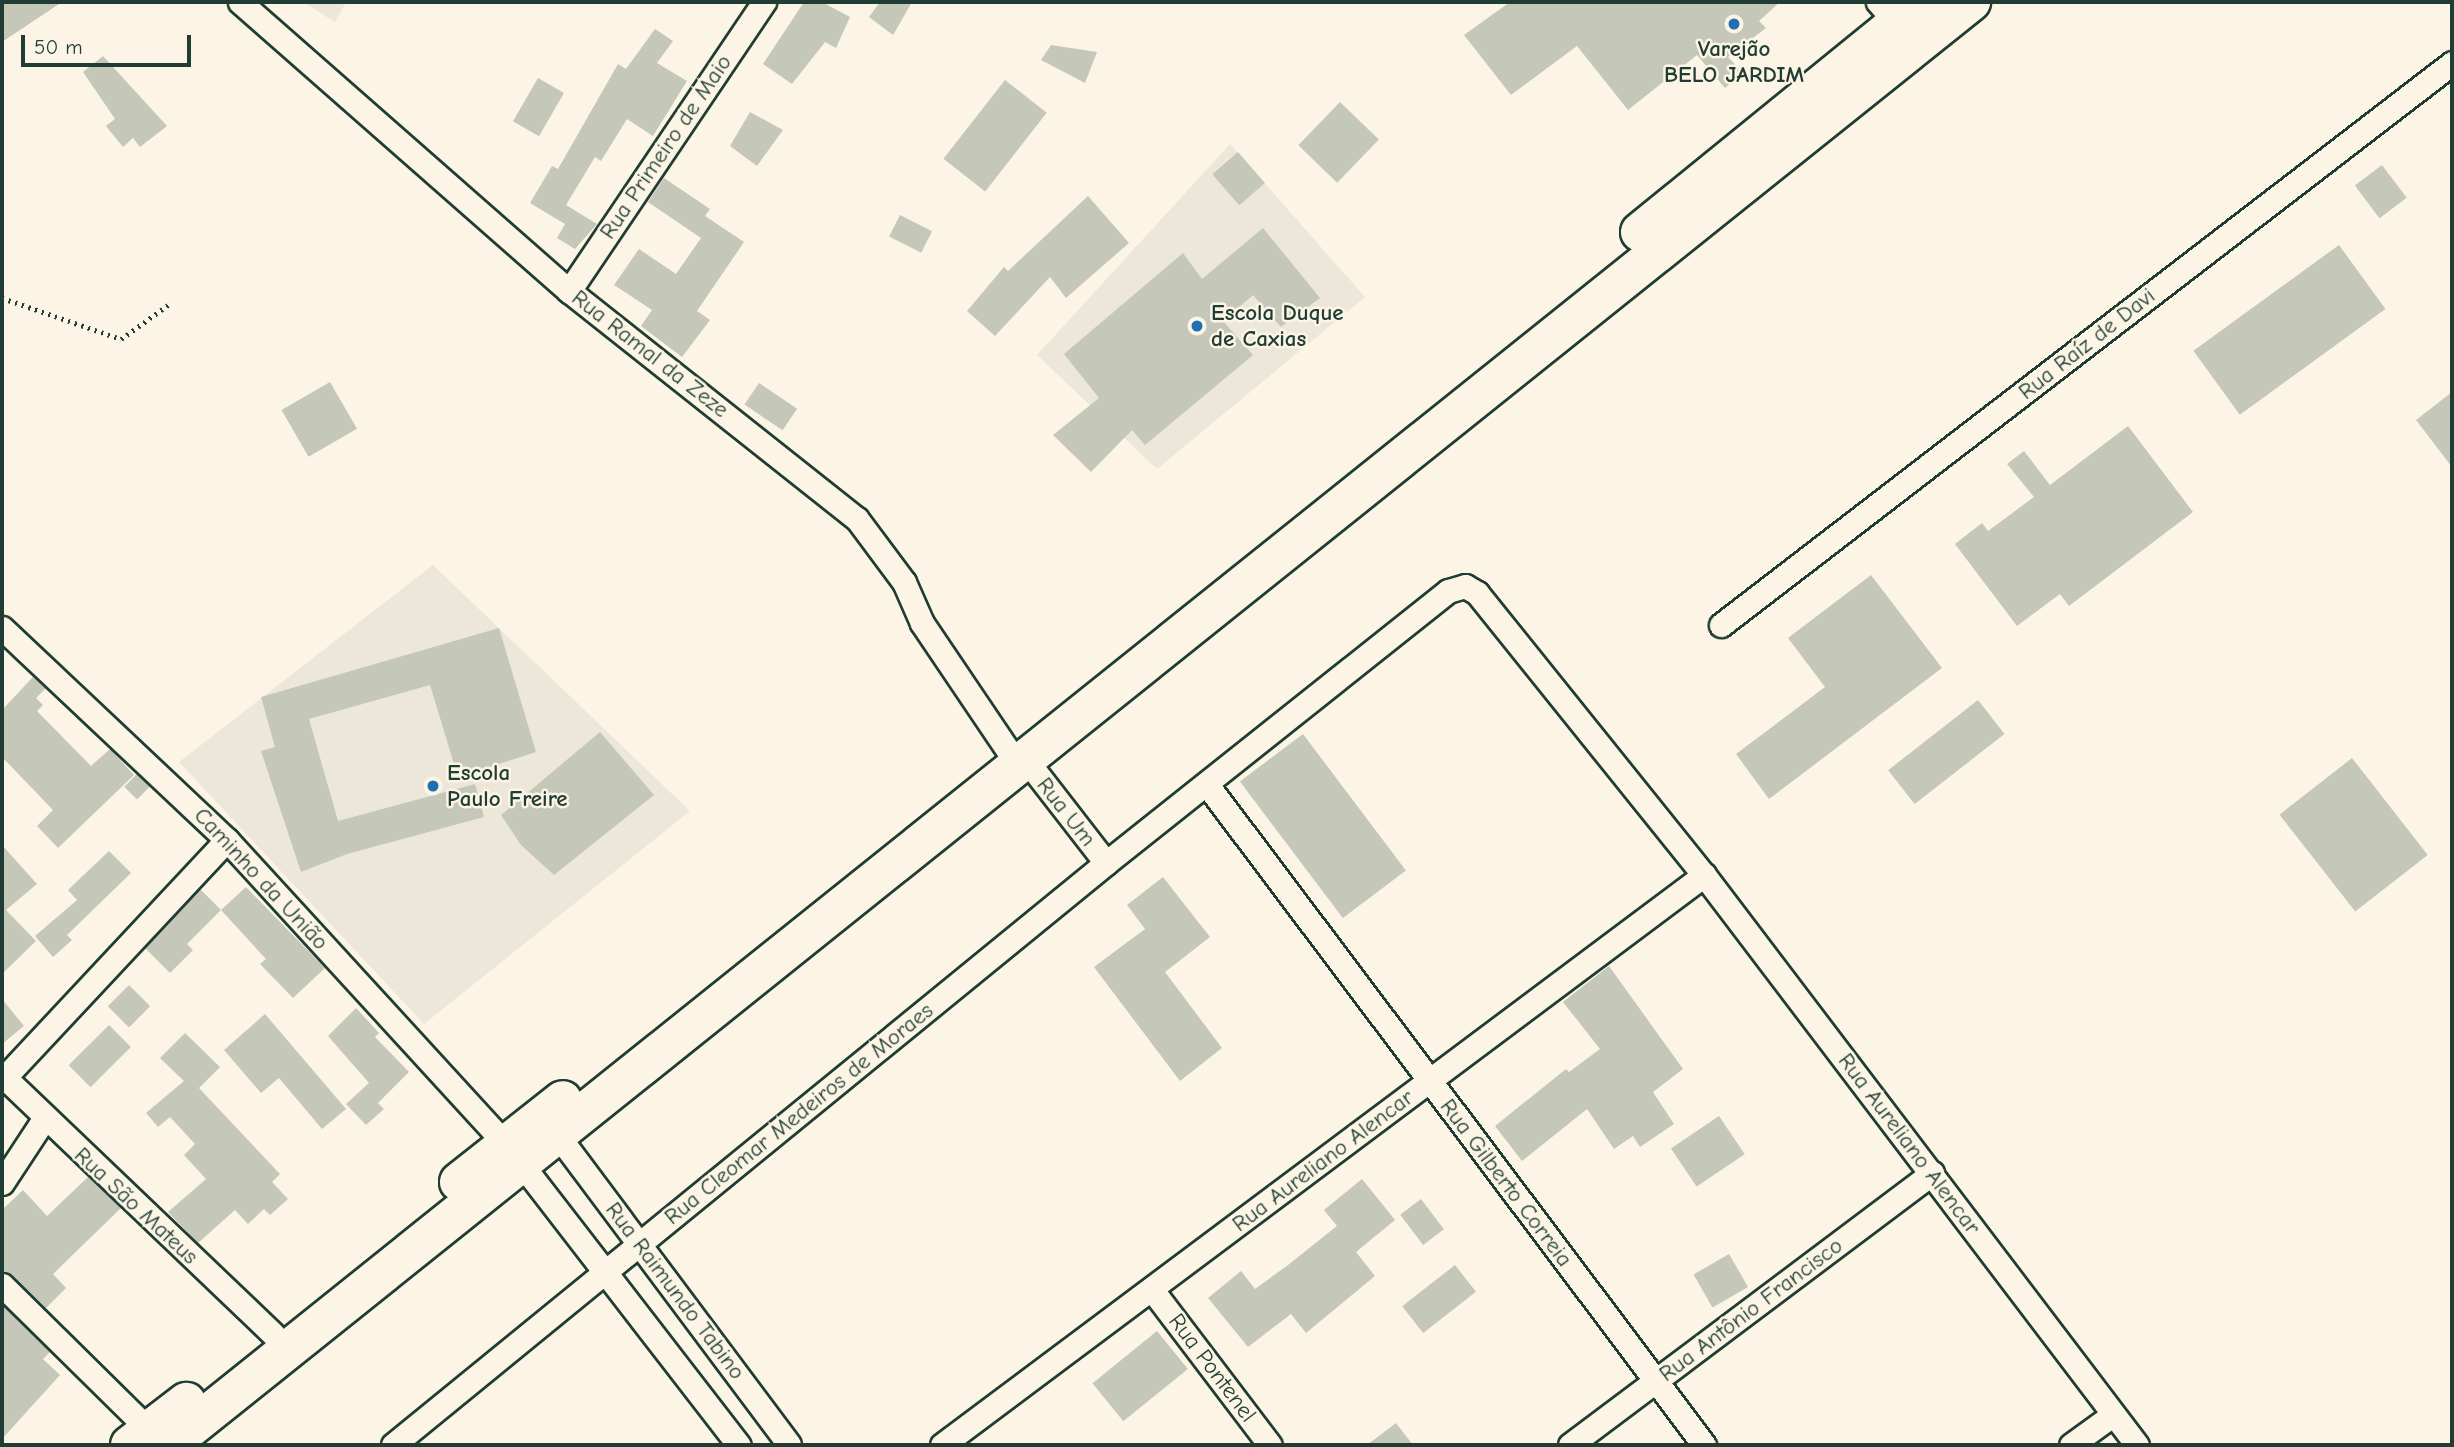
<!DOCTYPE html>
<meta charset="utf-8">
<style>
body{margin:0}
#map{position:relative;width:2454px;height:1447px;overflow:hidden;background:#fcf5e5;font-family:"Comic Neue",sans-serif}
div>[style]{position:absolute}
.built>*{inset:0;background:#ece7d8}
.building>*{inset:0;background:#c5c7b9;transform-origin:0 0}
.path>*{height:4.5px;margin-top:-2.25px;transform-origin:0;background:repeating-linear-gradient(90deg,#1f3d34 0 2px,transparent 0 7px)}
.roads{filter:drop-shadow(2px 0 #1f3d34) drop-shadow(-2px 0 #1f3d34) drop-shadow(0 2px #1f3d34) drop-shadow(0 -2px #1f3d34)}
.minor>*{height:23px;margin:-11.5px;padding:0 11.5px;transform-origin:11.5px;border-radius:11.5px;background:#fcf5e5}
.trunk>*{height:38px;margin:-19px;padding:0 19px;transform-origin:19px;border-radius:19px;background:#fcf5e5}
.dots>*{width:19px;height:19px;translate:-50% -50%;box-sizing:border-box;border:4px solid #fcf5e5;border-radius:50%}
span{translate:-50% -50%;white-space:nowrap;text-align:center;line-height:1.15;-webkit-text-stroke:5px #fcf5e5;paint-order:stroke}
.poi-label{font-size:23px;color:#1f3d34;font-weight:700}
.left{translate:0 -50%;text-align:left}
.street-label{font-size:23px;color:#1f3d34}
.frame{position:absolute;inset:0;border:4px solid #1f3d34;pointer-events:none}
.scale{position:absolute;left:21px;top:35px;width:170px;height:32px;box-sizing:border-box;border:4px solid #1f3d34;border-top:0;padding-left:9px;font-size:21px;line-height:24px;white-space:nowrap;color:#1f3d34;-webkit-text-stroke:5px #fcf5e5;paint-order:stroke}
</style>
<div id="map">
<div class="built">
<div style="clip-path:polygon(303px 2px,346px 2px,335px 22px)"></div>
<div style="clip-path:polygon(1230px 144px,1365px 297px,1157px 469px,1037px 355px)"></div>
<div style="clip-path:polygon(433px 565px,690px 811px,424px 1024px,179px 762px)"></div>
</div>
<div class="building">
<div style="clip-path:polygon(2px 2px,62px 2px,2px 42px)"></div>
<div style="clip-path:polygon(804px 2px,822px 2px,850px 17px,836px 48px,825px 42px,792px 84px,763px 64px)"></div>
<div style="clip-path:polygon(880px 2px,912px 2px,893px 35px,869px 17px)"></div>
<div style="clip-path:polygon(1510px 2px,1780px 2px,1759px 21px,1766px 28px,1728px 57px,1743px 73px,1725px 88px,1697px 55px,1628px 110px,1577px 46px,1511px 95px,1464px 35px)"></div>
<div style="clip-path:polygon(655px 29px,673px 41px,657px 63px,687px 81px,653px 136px,627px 119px,601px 161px,595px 157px,566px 205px,597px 224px,575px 249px,557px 238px,565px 224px,530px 203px,552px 166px,558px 169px,618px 64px,626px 69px)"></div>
<div style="clip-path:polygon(1051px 45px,1097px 52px,1085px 83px,1041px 60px)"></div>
<div style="clip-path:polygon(103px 56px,167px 126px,140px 147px,133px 138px,123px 147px,106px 126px,115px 119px,83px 72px)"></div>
<div style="left:538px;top:78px;width:30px;height:50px;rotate:30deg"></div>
<div style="left:1005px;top:80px;width:53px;height:100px;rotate:38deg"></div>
<div style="left:1340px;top:102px;width:54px;height:60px;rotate:44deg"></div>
<div style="clip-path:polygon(750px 112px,783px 130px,757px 166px,730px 146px)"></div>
<div style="left:1238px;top:152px;width:41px;height:34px;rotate:49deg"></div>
<div style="left:2382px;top:165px;width:41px;height:34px;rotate:53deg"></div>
<div style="clip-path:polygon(664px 178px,710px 209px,705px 216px,744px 242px,697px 311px,710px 320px,682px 357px,641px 326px,652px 310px,614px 285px,639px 249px,676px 274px,701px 238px,648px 202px)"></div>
<div style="clip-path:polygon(1088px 196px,1129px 243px,1066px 298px,1050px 277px,995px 336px,967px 311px,1004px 267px,1008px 271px)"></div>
<div style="left:900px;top:215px;width:36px;height:24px;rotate:27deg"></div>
<div style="clip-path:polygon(1263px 228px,1320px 298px,1281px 327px,1253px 295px,1223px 321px,1253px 355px,1145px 445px,1132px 430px,1091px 472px,1053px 435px,1099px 398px,1064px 354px,1183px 253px,1202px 279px)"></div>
<div style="left:2339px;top:245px;width:79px;height:180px;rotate:54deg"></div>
<div style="left:330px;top:382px;width:54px;height:56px;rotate:60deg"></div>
<div style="left:759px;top:383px;width:46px;height:26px;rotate:34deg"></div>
<div style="clip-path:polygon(2452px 392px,2452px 467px,2416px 420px)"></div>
<div style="clip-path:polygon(2128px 426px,2193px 512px,2069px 606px,2060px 594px,2017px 626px,1955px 544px,1982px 523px,1988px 531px,2034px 497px,2007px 464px,2024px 451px,2050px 485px)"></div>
<div style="clip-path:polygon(1871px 575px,1942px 668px,1769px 799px,1736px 754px,1825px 687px,1788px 638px)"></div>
<div style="clip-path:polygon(499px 628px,536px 752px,458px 777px,430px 685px,309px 719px,338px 821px,475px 784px,484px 817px,347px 854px,301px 872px,261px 751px,275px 747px,261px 697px)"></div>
<div style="clip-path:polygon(33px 677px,46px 688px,36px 698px,43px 705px,37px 711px,91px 766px,110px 749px,134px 775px,58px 848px,37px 826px,53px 810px,2px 757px,2px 710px)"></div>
<div style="left:1978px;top:700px;width:43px;height:114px;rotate:52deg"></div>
<div style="clip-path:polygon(600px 732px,654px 795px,554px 875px,521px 845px,501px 815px)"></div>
<div style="left:1303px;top:734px;width:171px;height:79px;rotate:53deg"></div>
<div style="left:2352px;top:758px;width:123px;height:92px;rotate:52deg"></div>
<div style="left:137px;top:774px;width:18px;height:18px;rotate:45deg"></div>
<div style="clip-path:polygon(2px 845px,37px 884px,6px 910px,36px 941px,2px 974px)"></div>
<div style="clip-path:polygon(109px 851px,131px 873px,67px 935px,72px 940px,53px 957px,35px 936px,77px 900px,68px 890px)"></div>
<div style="clip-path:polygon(1163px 877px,1210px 937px,1165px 972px,1222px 1048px,1180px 1081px,1094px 967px,1145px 929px,1127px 905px)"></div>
<div style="clip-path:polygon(246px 887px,325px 968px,293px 998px,260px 964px,266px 959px,221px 910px)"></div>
<div style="clip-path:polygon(200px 889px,221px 910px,187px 944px,193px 950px,170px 973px,145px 948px)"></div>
<div style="clip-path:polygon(1609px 966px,1683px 1069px,1653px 1092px,1674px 1124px,1640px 1147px,1633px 1136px,1614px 1149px,1587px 1109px,1522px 1161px,1495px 1126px,1566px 1069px,1569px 1072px,1600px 1049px,1563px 1002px)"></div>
<div style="left:129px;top:985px;width:30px;height:30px;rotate:45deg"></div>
<div style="clip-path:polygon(2px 999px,24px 1026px,2px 1044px)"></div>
<div style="clip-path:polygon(356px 1008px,379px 1033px,375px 1037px,409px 1072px,378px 1103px,384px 1109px,366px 1125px,346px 1104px,369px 1083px,328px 1036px)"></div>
<div style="clip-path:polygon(265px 1014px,346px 1109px,322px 1129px,279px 1078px,261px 1093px,224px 1050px)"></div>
<div style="left:109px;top:1025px;width:31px;height:57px;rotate:45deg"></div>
<div style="clip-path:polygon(185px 1033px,220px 1067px,199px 1088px,280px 1174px,272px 1182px,288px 1199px,270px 1215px,264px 1209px,248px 1224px,235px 1210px,198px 1243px,168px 1212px,206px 1179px,184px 1155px,195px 1144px,170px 1117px,158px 1127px,146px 1113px,184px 1081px,160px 1058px)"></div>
<div style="left:1719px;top:1116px;width:46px;height:58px;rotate:56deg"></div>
<div style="clip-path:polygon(88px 1177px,121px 1208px,53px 1274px,66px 1288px,46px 1308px,12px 1275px,2px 1271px,2px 1210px,23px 1190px,47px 1216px)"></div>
<div style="clip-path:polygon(1362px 1179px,1395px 1220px,1356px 1252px,1375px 1276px,1306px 1333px,1291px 1314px,1248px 1347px,1208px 1298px,1241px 1271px,1255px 1289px,1288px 1265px,1337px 1226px,1324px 1210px)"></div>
<div style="left:1421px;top:1199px;width:38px;height:26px;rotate:53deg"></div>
<div style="left:1729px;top:1254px;width:38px;height:41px;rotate:60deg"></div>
<div style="left:1455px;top:1265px;width:34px;height:67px;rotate:52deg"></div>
<div style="clip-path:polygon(2px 1304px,50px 1352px,43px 1359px,60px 1375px,2px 1439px)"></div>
<div style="left:1157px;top:1331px;width:49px;height:83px;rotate:51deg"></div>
<div style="clip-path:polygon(1396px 1423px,1413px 1445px,1367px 1445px)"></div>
</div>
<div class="path">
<div style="left:2px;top:298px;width:126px;rotate:19deg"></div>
<div style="left:121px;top:339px;width:58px;rotate:-35.9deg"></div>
</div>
<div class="roads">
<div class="minor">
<div style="left:240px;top:2px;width:438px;rotate:41.3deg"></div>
<div style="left:569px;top:291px;width:367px;rotate:38.4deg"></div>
<div style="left:857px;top:519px;width:79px;rotate:53.3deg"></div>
<div style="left:904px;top:582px;width:45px;rotate:66.3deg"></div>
<div style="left:922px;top:623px;width:152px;rotate:56deg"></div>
<div style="left:1878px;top:2px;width:28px;rotate:49deg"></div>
<div style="left:569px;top:291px;width:349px;rotate:-56deg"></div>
<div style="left:1721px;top:625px;width:922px;rotate:-37.55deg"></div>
<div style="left:2px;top:628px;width:309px;rotate:43.3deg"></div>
<div style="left:227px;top:840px;width:413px;rotate:47.5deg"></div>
<div style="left:1027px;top:761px;width:129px;rotate:52.2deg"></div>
<div style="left:1208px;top:786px;width:825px;rotate:53.03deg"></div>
<div style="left:2px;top:1075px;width:375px;rotate:43.7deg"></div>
<div style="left:4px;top:1078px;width:326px;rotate:-46.9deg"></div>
<div style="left:559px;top:1137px;width:384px;rotate:53.2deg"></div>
<div style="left:523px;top:1166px;width:353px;rotate:52.3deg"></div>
<div style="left:2px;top:1183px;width:77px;rotate:-56.7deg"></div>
<div style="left:2px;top:1285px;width:206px;rotate:44.6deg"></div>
<div style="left:1153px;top:1291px;width:193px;rotate:52.8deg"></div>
<div style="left:393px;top:1445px;width:920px;rotate:-39.22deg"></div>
<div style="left:1106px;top:863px;width:437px;rotate:-38.5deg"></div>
<div style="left:1448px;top:591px;width:18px;rotate:-16deg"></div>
<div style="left:1465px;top:586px;width:14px;rotate:30deg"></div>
<div style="left:1477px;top:593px;width:362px;rotate:51.2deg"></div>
<div style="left:1704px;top:875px;width:716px;rotate:52.78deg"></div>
<div style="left:942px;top:1445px;width:952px;rotate:-36.8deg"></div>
<div style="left:1570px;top:1445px;width:453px;rotate:-36.9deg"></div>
<div style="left:2071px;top:1445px;width:49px;rotate:-35.9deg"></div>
</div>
<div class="trunk">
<div style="left:1640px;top:232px;width:365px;rotate:-39.1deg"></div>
<div style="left:459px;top:1182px;width:132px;rotate:-38.3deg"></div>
<div style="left:130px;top:1445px;width:71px;rotate:-37.5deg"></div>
<div style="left:169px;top:1445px;width:2309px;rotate:-38.69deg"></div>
</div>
</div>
<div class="dots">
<div style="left:1734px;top:24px;background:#1f6fb2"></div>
<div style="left:1197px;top:326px;background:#1f6fb2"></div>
<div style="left:433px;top:786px;background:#1f6fb2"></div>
</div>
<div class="poi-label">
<span style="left:1734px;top:62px">Varejão<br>BELO JARDIM</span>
<span class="left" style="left:1211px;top:326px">Escola Duque<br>de Caxias</span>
<span class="left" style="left:447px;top:786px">Escola<br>Paulo Freire</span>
</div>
<div class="street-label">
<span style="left:666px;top:147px;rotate:-56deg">Rua Primeiro de Maio</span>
<span style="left:2087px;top:344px;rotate:-38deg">Rua Raíz de Davi</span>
<span style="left:650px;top:354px;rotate:38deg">Rua Ramal da Zeze</span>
<span style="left:1066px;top:812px;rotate:52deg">Rua Um</span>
<span style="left:261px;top:879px;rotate:47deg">Caminho da União</span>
<span style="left:799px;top:1114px;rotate:-39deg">Rua Cleomar Medeiros de Moraes</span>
<span style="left:1909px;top:1144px;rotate:53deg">Rua Aureliano Alencar</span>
<span style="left:1323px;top:1161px;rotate:-37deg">Rua Aureliano Alencar</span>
<span style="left:1506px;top:1183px;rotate:53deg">Rua Gilberto Correia</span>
<span style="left:136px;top:1206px;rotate:43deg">Rua São Mateus</span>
<span style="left:675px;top:1291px;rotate:53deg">Rua Raimundo Tabino</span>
<span style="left:1751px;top:1310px;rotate:-37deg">Rua Antônio Francisco</span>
<span style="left:1212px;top:1368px;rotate:53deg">Rua Pontenel</span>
</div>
<div class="frame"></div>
<div class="scale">50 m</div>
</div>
